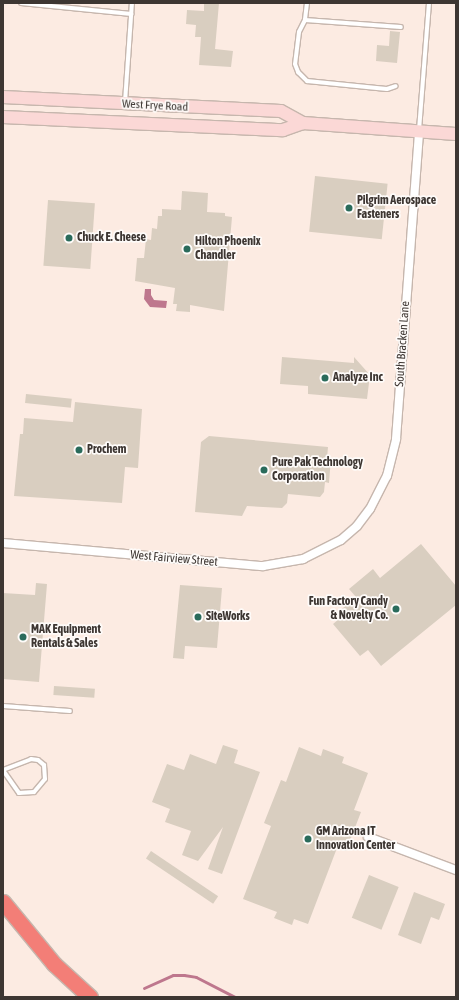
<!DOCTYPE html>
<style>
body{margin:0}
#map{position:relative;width:459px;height:1000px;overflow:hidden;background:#fcebe2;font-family:"Asap Condensed",sans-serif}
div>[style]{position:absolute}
.water>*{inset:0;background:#be778d}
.stream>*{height:3px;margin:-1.5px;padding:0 1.5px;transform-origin:1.5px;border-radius:1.5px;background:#be778d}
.building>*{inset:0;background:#d9cec0;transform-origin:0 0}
.roads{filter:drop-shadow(1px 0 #c6b6ad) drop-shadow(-1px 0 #c6b6ad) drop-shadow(0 1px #c6b6ad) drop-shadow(0 -1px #c6b6ad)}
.lane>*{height:4px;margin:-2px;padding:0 2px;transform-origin:2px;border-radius:2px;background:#fff}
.street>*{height:8px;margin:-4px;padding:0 4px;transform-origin:4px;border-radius:4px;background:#fff}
.secondary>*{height:12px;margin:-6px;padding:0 6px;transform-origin:6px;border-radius:6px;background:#fbd8d6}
.highway>*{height:15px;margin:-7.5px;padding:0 7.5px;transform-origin:7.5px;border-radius:7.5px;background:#f37e77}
.dots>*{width:11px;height:11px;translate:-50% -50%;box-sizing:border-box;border:2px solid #fefbf9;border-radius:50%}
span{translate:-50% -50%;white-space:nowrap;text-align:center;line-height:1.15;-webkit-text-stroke:3.5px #fefbf9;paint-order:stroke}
.street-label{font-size:12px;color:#3d3632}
.poi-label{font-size:12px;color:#3d3632;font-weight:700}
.left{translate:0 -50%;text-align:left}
.right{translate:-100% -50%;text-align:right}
.frame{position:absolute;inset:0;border:4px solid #3d3632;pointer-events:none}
</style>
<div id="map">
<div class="water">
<div style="clip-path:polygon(145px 289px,151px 289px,151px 295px,154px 300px,167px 301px,166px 308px,150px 307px,144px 299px)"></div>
</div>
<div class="stream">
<div style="left:144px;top:988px;width:32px;rotate:-24deg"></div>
<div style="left:173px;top:975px;width:11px"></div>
<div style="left:184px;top:975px;width:12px;rotate:9deg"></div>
<div style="left:196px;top:977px;width:44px;rotate:27.1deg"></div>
</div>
<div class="building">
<div style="clip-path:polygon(204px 3px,219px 3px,215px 49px,233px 51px,231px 67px,199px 65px,201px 37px,195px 37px,196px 25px,186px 24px,187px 10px,204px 11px)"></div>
<div style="clip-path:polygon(390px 31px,400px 32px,397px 63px,376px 61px,377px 45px,389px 46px)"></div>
<div style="left:315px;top:176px;width:73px;height:56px;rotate:6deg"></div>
<div style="clip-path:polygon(182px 191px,208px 193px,207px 212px,225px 213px,225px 216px,232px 217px,224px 311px,190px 305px,190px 312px,176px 311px,177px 304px,173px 304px,175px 288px,135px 281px,137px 258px,144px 258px,146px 239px,151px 240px,152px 228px,157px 229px,158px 216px,162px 216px,162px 209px,181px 210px)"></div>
<div style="left:48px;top:200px;width:47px;height:66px;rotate:4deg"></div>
<div style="clip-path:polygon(282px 357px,354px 363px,354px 357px,370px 375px,367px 399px,308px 394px,308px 386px,280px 384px)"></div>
<div style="left:26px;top:394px;width:46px;height:9px;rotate:6deg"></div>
<div style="clip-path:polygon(75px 402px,142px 409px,138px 468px,125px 467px,122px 503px,14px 496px,20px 434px,23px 434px,24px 418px,73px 422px)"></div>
<div style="clip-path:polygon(209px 436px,328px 447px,327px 458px,331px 458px,329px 483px,325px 482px,324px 492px,320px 497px,288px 494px,287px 503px,282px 508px,247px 506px,242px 516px,195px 512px,201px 442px)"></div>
<div style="clip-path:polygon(421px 544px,456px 586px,456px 605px,381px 666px,368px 650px,360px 656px,333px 624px,339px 619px,336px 614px,356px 597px,349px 589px,373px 569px,380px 578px)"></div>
<div style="clip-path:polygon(36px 583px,47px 584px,39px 682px,3px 679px,3px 593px,35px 595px)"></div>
<div style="clip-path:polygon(180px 585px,222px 588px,217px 648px,185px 646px,184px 659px,173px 658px)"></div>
<div style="left:54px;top:686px;width:41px;height:9px;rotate:4deg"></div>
<div style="clip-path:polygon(223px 745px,238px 750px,234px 763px,260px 772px,222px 874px,208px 869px,223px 827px,198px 861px,182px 855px,191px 831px,165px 822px,170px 809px,152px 802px,167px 764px,184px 770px,190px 754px,216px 764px)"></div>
<div style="clip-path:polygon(299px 747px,321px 756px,323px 749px,344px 757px,342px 763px,368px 773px,354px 810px,361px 812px,346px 851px,337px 848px,308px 924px,294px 919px,292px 925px,274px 918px,277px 912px,243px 899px,271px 826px,264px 823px,281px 780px,286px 782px)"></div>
<div style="left:151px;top:851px;width:81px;height:9px;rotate:34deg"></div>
<div style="left:369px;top:875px;width:32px;height:46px;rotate:22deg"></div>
<div style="clip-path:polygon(414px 892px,445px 904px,439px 920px,431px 917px,421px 944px,398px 935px)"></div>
</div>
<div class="roads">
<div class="lane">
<div style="left:21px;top:3px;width:111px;rotate:5.7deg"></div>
<div style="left:307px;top:3px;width:17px;rotate:97deg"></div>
<div style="left:305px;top:20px;width:96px;rotate:4.2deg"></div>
<div style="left:305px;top:20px;width:13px;rotate:117deg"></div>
<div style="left:299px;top:32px;width:32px;rotate:97deg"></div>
<div style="left:295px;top:64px;width:9px;rotate:69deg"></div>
<div style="left:298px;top:72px;width:13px;rotate:45deg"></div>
<div style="left:307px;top:81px;width:80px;rotate:5.7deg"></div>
<div style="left:387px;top:89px;width:9px;rotate:-18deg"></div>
<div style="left:125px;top:102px;width:99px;rotate:-86deg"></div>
<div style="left:419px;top:130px;width:127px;rotate:-85.5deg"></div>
<div style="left:3px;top:706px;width:67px;rotate:4.3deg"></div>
<div style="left:31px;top:759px;width:7px;rotate:8deg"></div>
<div style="left:38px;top:760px;width:8px;rotate:40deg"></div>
<div style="left:44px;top:765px;width:14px;rotate:86deg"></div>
<div style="left:45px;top:779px;width:17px;rotate:130deg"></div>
<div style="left:34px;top:792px;width:15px;rotate:176deg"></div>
<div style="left:19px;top:793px;width:28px;rotate:-125deg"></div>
<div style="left:3px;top:770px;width:30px;rotate:-21deg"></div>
</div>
<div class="street">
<div style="left:3px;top:543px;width:261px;rotate:5.1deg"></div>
<div style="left:263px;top:566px;width:41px;rotate:-9.9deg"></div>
<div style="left:303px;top:559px;width:42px;rotate:-26.6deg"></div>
<div style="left:341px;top:540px;width:21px;rotate:-41deg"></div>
<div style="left:357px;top:526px;width:21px;rotate:-53deg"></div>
<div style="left:370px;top:509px;width:37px;rotate:-63deg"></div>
<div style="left:387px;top:476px;width:38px;rotate:-76deg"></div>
<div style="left:396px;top:439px;width:309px;rotate:-85.7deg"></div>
<div style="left:368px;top:837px;width:94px;rotate:20.6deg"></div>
</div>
<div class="secondary">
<div style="left:3px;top:97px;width:278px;rotate:2.9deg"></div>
<div style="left:281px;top:111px;width:25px;rotate:29deg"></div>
<div style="left:3px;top:117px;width:280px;rotate:2.7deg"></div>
<div style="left:283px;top:130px;width:21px;rotate:-19deg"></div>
<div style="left:303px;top:123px;width:153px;rotate:4.1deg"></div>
</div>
<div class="highway">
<div style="left:3px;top:902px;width:80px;rotate:50.6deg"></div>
<div style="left:54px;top:964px;width:49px;rotate:42.5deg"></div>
</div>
</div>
<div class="dots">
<div style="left:349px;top:208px;background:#2a6b5b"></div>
<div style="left:69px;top:238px;background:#2a6b5b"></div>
<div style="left:187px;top:249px;background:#2a6b5b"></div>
<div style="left:325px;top:378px;background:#2a6b5b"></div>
<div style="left:79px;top:450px;background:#2a6b5b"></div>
<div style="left:264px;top:470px;background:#2a6b5b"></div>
<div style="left:396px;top:609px;background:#2a6b5b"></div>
<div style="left:198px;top:617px;background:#2a6b5b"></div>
<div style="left:23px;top:637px;background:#2a6b5b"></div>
<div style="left:308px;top:839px;background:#2a6b5b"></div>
</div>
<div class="street-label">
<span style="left:155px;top:106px;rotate:3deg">West Frye Road</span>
<span style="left:403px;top:344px;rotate:-86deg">South Bracken Lane</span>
<span style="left:174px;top:559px;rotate:5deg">West Fairview Street</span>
</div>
<div class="poi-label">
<span class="left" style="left:357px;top:208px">Pilgrim Aerospace<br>Fasteners</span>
<span class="left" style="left:77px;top:238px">Chuck E. Cheese</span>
<span class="left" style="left:195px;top:249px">Hilton Phoenix<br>Chandler</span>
<span class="left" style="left:333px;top:378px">Analyze Inc</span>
<span class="left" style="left:87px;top:450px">Prochem</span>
<span class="left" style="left:272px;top:470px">Pure Pak Technology<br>Corporation</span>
<span class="right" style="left:388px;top:609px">Fun Factory Candy<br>&amp; Novelty Co.</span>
<span class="left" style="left:206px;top:617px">SiteWorks</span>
<span class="left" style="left:31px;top:637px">MAK Equipment<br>Rentals &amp; Sales</span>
<span class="left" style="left:316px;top:839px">GM Arizona IT<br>Innovation Center</span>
</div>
<div class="frame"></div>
</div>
